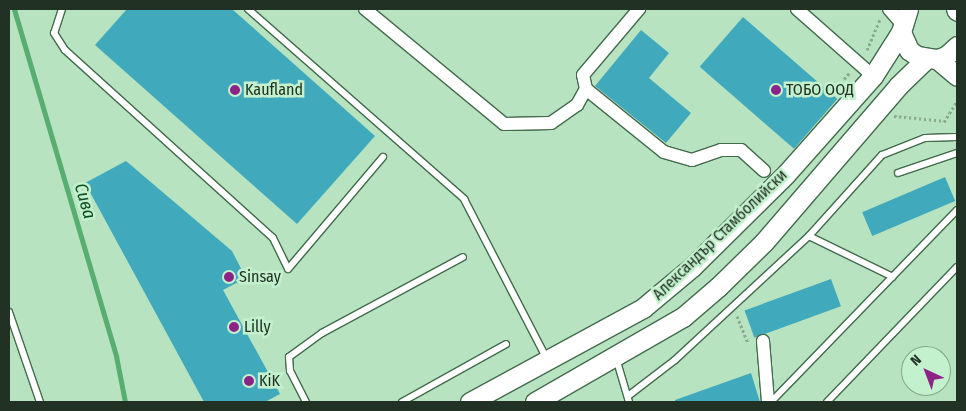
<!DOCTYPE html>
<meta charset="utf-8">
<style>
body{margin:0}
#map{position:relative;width:966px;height:411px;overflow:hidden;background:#b7e3c0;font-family:"Fira Sans Condensed",sans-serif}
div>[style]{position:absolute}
.stream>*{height:5px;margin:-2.5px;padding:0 2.5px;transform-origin:2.5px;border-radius:2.5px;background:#58ae70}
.building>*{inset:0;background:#40aabc;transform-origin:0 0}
.path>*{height:3px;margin-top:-1.5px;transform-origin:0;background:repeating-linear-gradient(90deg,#88ab8f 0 2.5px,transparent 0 5px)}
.roads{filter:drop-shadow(1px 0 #436b4c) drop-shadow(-1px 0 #436b4c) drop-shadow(0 1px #436b4c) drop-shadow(0 -1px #436b4c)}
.lane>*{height:6px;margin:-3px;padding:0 3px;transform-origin:3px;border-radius:3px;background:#fff}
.street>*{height:12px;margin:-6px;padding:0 6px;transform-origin:6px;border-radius:6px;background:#fff}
.secondary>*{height:19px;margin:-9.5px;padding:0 9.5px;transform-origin:9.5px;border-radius:9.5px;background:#fff}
.dots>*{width:14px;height:14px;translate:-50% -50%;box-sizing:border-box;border:2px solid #c4f1cd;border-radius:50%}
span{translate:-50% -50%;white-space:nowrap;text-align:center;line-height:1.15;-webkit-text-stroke:5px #c4f1cd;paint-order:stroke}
.poi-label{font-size:16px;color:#213225}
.left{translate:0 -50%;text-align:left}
.street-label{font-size:16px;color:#213225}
.water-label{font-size:18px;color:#0d4e25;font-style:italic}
.frame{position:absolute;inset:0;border:10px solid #213225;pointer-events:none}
.north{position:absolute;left:901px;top:346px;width:50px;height:50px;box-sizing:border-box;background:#c4f1cd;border:1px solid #83a58a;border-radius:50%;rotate:317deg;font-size:14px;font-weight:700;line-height:20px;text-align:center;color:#213225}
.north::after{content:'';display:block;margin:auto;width:18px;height:22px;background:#8e2387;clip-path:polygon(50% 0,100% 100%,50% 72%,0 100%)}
</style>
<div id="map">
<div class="stream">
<div style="left:14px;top:9px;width:362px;rotate:73.6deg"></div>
<div style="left:116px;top:356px;width:47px;rotate:78.9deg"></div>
</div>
<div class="building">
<div style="clip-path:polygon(127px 9px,232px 9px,375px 136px,297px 224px,95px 45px)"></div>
<div style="left:743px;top:17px;width:125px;height:66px;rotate:41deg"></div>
<div style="clip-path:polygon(641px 30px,669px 53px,649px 78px,691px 113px,666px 143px,595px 86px)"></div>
<div style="clip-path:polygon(126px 161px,232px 251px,246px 278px,223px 290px,280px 394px,265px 402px,204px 402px,85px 183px)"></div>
<div style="left:945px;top:177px;width:26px;height:90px;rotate:67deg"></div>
<div style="left:831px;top:279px;width:29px;height:92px;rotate:70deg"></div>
<div style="clip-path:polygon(751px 373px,760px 402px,675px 402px,675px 400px)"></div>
</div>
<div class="path">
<div style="left:867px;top:50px;width:34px;rotate:-67deg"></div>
<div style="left:844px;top:79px;width:9px;rotate:-49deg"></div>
<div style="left:894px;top:116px;width:51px;rotate:5.6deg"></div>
<div style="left:944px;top:122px;width:25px;rotate:-58deg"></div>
<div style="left:737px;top:316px;width:29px;rotate:68deg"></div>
</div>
<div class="roads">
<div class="lane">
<div style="left:62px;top:9px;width:25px;rotate:108deg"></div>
<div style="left:54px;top:33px;width:20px;rotate:57deg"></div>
<div style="left:65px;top:50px;width:280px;rotate:42.1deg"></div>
<div style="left:273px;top:238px;width:34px;rotate:64deg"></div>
<div style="left:288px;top:269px;width:147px;rotate:-49.7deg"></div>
<div style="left:248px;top:9px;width:288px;rotate:41.3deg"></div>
<div style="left:464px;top:199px;width:180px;rotate:62.6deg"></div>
<div style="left:898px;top:173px;width:62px;rotate:-18.7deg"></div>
<div style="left:809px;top:236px;width:93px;rotate:26deg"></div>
<div style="left:9px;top:312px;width:95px;rotate:71deg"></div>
<div style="left:616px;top:358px;width:46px;rotate:73.5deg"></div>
<div style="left:628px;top:396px;width:59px;rotate:-37.5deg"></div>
<div style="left:675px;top:360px;width:183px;rotate:-42.8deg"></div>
<div style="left:809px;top:236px;width:109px;rotate:-48deg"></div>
<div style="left:882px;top:155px;width:46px;rotate:-21.6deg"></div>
<div style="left:925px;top:138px;width:32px;rotate:-2deg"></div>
<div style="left:306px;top:402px;width:35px;rotate:-117deg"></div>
<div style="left:290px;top:371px;width:14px;rotate:-94deg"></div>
<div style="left:289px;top:357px;width:41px;rotate:-36deg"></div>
<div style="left:322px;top:333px;width:160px;rotate:-28.3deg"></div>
<div style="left:402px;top:402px;width:119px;rotate:-29.1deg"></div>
<div style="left:771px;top:402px;width:267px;rotate:-45.9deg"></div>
<div style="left:827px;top:402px;width:187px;rotate:-46.1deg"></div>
</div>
<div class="street">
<div style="left:365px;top:9px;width:180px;rotate:39.6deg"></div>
<div style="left:504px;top:124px;width:47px;rotate:-1.2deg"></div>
<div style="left:551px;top:123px;width:32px;rotate:-35deg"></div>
<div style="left:577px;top:105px;width:18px;rotate:-61deg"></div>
<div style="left:586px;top:89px;width:100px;rotate:38.9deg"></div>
<div style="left:664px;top:152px;width:29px;rotate:16deg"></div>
<div style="left:692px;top:160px;width:31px;rotate:-19deg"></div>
<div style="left:721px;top:150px;width:20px"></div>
<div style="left:741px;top:150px;width:31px;rotate:42deg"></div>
<div style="left:797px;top:9px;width:101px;rotate:41.4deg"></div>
<div style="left:889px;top:9px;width:18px;rotate:49deg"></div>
<div style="left:586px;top:89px;width:14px;rotate:-102deg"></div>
<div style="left:583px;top:75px;width:87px;rotate:-49.7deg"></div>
<div style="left:763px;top:341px;width:61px;rotate:85.3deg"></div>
</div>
<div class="secondary">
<div style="left:908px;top:9px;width:24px;rotate:107deg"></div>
<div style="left:901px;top:32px;width:20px;rotate:66deg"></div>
<div style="left:909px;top:50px;width:10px;rotate:37deg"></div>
<div style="left:917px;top:56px;width:20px;rotate:9deg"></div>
<div style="left:937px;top:59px;width:9px;rotate:-18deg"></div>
<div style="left:946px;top:56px;width:15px;rotate:-42deg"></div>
<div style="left:956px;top:9px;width:2px;rotate:63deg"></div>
<div style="left:937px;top:59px;width:26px;rotate:40deg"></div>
<div style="left:470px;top:402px;width:197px;rotate:-28.5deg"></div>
<div style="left:643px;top:308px;width:64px;rotate:-39.9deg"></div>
<div style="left:692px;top:267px;width:132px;rotate:-44.7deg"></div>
<div style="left:786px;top:174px;width:131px;rotate:-48.4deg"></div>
<div style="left:873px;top:76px;width:52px;rotate:-57.5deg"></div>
<div style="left:535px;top:402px;width:171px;rotate:-29.9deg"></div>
<div style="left:683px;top:317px;width:46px;rotate:-40.6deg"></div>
<div style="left:718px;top:287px;width:64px;rotate:-44.4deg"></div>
<div style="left:764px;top:242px;width:206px;rotate:-49.3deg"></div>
<div style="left:898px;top:86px;width:39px;rotate:-44deg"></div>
</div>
</div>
<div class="dots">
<div style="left:235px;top:90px;background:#8e2387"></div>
<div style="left:776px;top:90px;background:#8e2387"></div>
<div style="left:229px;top:277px;background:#8e2387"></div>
<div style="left:234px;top:327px;background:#8e2387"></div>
<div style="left:249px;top:381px;background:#8e2387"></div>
</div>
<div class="poi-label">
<span class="left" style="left:245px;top:90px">Kaufland</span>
<span class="left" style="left:786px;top:90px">ТОБО ООД</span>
<span class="left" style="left:239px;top:277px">Sinsay</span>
<span class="left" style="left:244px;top:327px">Lilly</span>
<span class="left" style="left:259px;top:381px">KiK</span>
</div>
<div class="street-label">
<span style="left:720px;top:235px;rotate:-44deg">Александър Стамболийски</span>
</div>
<div class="water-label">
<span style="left:85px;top:201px;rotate:74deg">Сива</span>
</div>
<div class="frame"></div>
<div class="north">N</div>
</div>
